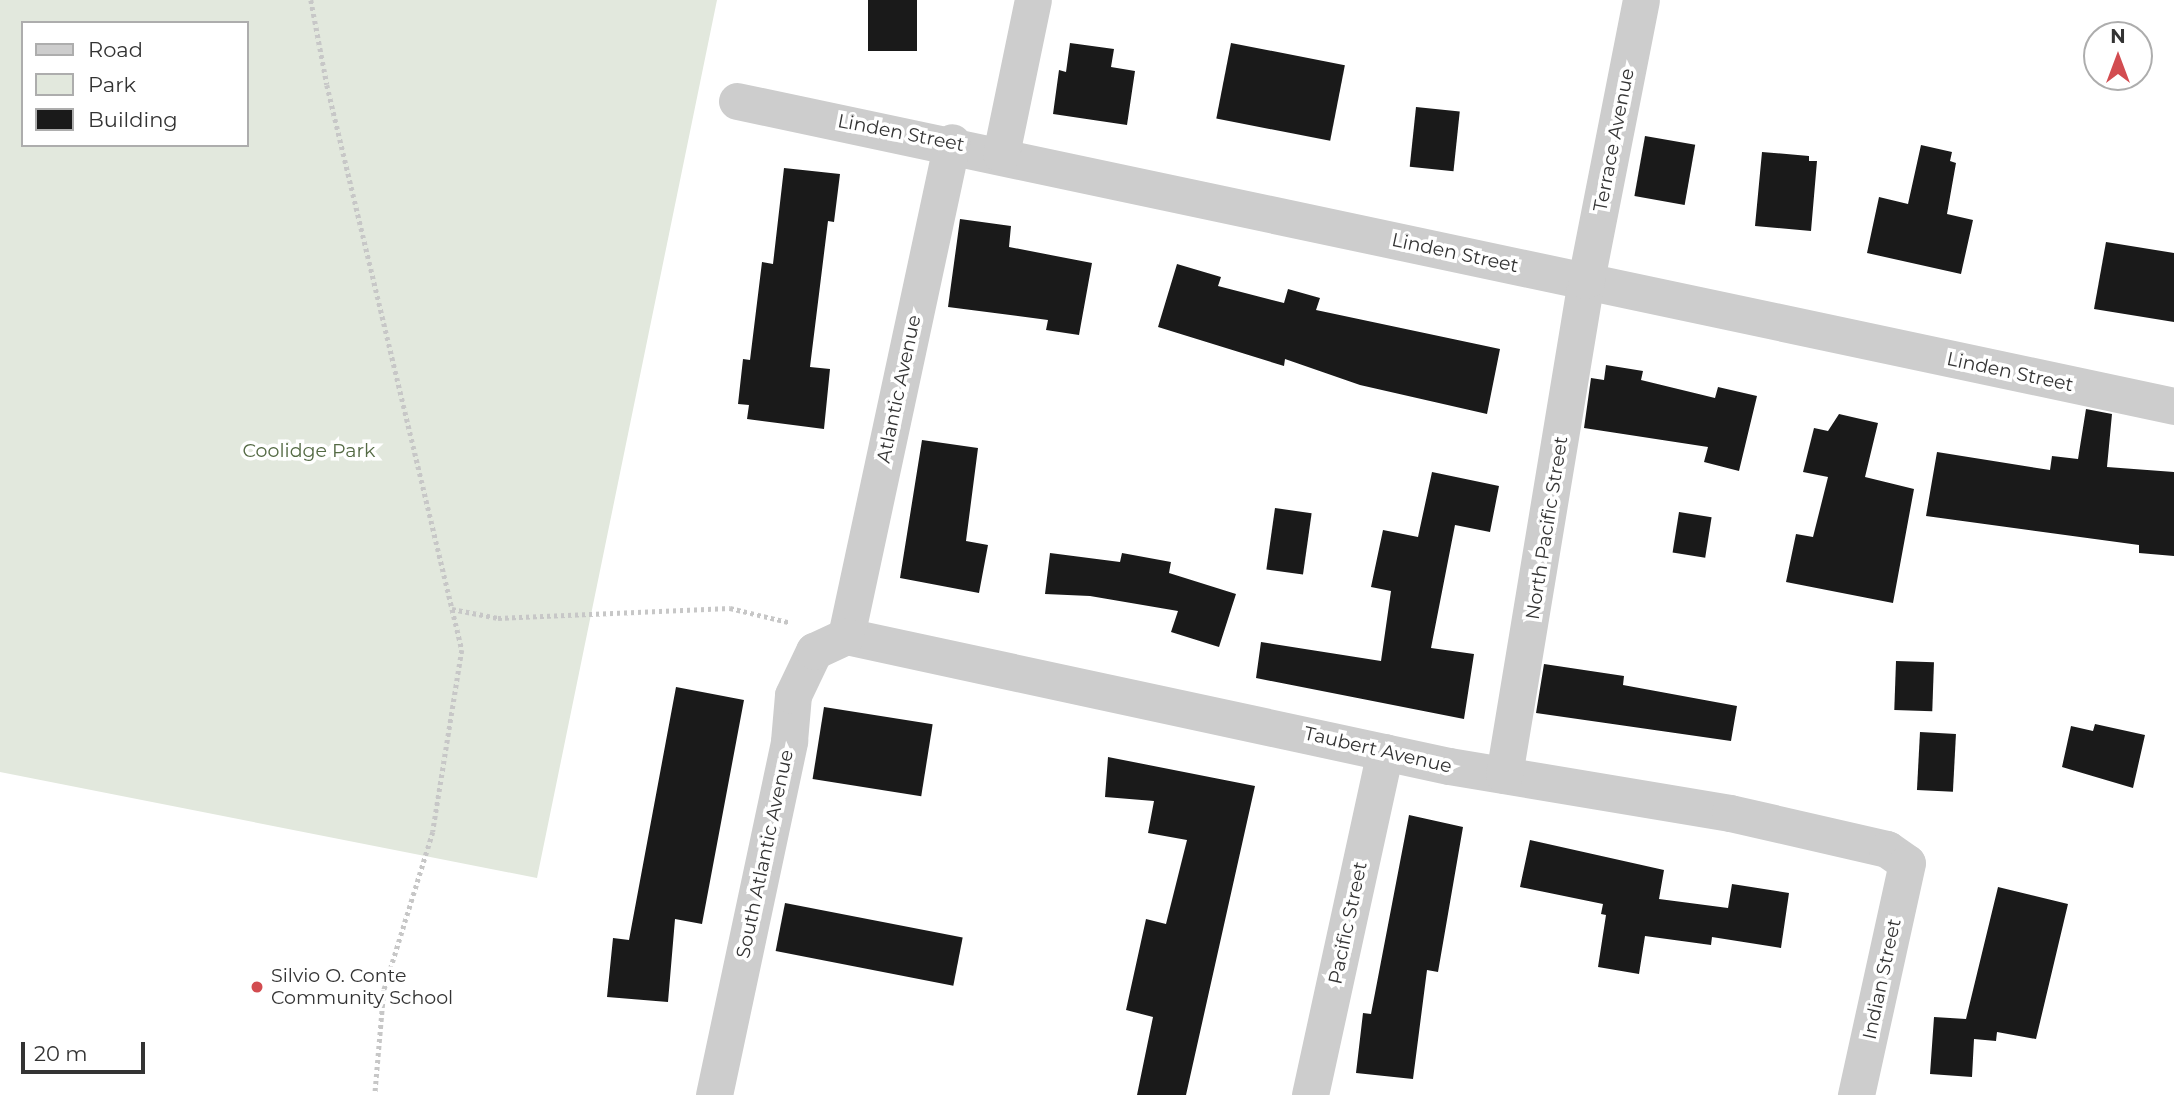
<!DOCTYPE html>
<style>
body{margin:0}
#map{position:relative;width:2174px;height:1095px;overflow:hidden;background:#fff;font-family:Montserrat,sans-serif}
div>[style]{position:absolute}
.green>*{inset:0;background:#e2e8dd}
.building>*{inset:0;background:#1a1a1a;transform-origin:0 0}
.path>*{height:4.5px;margin-top:-2.25px;transform-origin:0;background:repeating-linear-gradient(90deg,#c7c7c7 0 3.5px,transparent 0 7px)}
.minor>*{height:37px;margin:-18.5px;padding:0 18.5px;transform-origin:18.5px;border-radius:18.5px;background:#cdcdcd}
.dots>*{width:19px;height:19px;translate:-50% -50%;box-sizing:border-box;border:4px solid #fff;border-radius:50%}
span{translate:-50% -50%;white-space:nowrap;text-align:center;line-height:1.15;-webkit-text-stroke:7px #fff;paint-order:stroke}
.street-label{font-size:19px;color:#333}
.park-label{font-size:19px;color:#546a44}
.poi-label{font-size:19px;color:#333}
.left{translate:0 -50%;text-align:left}
.legend{position:absolute;left:21px;top:21px;width:228px;height:126px;box-sizing:border-box;background:#fff;border:2px solid #adadad;margin:0;padding:9px 12px;list-style:none;font-size:21px;color:#333}
.legend li{display:flex;align-items:center;gap:14px;height:35px}
.legend b{width:35px;border:2px solid #adadad}
.north{position:absolute;left:2083px;top:21px;width:70px;height:70px;box-sizing:border-box;background:#fff;border:2px solid #adadad;border-radius:50%;rotate:0deg;font-size:19px;font-weight:700;line-height:28px;text-align:center;color:#333}
.north::after{content:'';display:block;margin:auto;width:24px;height:32px;background:#d24c50;clip-path:polygon(50% 0,100% 100%,50% 72%,0 100%)}
.scale{position:absolute;left:21px;top:1042px;width:124px;height:32px;box-sizing:border-box;border:4px solid #333;border-top:0;padding-left:9px;font-size:21px;line-height:24px;white-space:nowrap;color:#333;-webkit-text-stroke:5px #fff;paint-order:stroke}
</style>
<div id="map">
<div class="green">
<div style="clip-path:polygon(evenodd,0 0,717px 0,537px 878px,0 772px,0 0,23px 23px,247px 23px,247px 145px,23px 145px,23px 23px)"></div>
</div>
<div class="building">
<div style="left:868px;top:0;width:49px;height:51px"></div>
<div style="clip-path:polygon(1070px 43px,1114px 49px,1111px 67px,1135px 71px,1127px 125px,1053px 114px,1059px 70px,1066px 72px)"></div>
<div style="left:1231px;top:43px;width:116px;height:77px;rotate:11deg"></div>
<div style="left:1416px;top:107px;width:44px;height:60px;rotate:6deg"></div>
<div style="left:1645px;top:136px;width:51px;height:61px;rotate:10deg"></div>
<div style="clip-path:polygon(1921px 145px,1952px 152px,1950px 161px,1956px 163px,1947px 214px,1973px 220px,1961px 274px,1867px 253px,1879px 197px,1908px 204px)"></div>
<div style="clip-path:polygon(1762px 152px,1809px 156px,1809px 161px,1817px 161px,1811px 231px,1755px 226px)"></div>
<div style="clip-path:polygon(784px 168px,840px 174px,834px 222px,828px 221px,810px 367px,830px 369px,824px 429px,747px 419px,749px 405px,738px 404px,743px 359px,750px 360px,762px 262px,773px 264px)"></div>
<div style="clip-path:polygon(960px 219px,1011px 226px,1009px 247px,1092px 263px,1079px 335px,1046px 330px,1048px 320px,948px 307px)"></div>
<div style="clip-path:polygon(2106px 242px,2174px 253px,2174px 322px,2094px 309px)"></div>
<div style="clip-path:polygon(1177px 264px,1221px 277px,1218px 286px,1284px 303px,1288px 289px,1320px 298px,1316px 310px,1500px 349px,1487px 414px,1360px 385px,1285px 359px,1284px 366px,1158px 327px)"></div>
<div style="clip-path:polygon(1606px 365px,1643px 371px,1641px 380px,1715px 398px,1718px 387px,1757px 396px,1739px 471px,1704px 462px,1708px 447px,1584px 428px,1591px 378px,1604px 380px)"></div>
<div style="clip-path:polygon(2086px 409px,2112px 414px,2107px 467px,2174px 472px,2174px 556px,2139px 553px,2139px 545px,1926px 516px,1937px 452px,2050px 470px,2052px 456px,2078px 459px)"></div>
<div style="clip-path:polygon(1839px 414px,1878px 423px,1865px 477px,1914px 489px,1893px 603px,1786px 582px,1796px 534px,1813px 537px,1828px 477px,1803px 472px,1814px 428px,1828px 431px)"></div>
<div style="clip-path:polygon(922px 440px,978px 448px,966px 541px,988px 545px,979px 593px,900px 578px)"></div>
<div style="clip-path:polygon(1432px 472px,1499px 486px,1490px 532px,1455px 525px,1431px 648px,1474px 654px,1464px 719px,1256px 678px,1261px 642px,1381px 661px,1391px 591px,1371px 587px,1383px 530px,1418px 537px)"></div>
<div style="left:1275px;top:508px;width:37px;height:62px;rotate:8deg"></div>
<div style="left:1679px;top:512px;width:33px;height:41px;rotate:9deg"></div>
<div style="clip-path:polygon(1050px 553px,1120px 562px,1122px 553px,1171px 562px,1169px 573px,1236px 594px,1219px 647px,1171px 632px,1178px 611px,1090px 596px,1045px 594px)"></div>
<div style="left:1896px;top:661px;width:38px;height:49px;rotate:2deg"></div>
<div style="clip-path:polygon(1544px 664px,1624px 676px,1623px 685px,1737px 706px,1731px 741px,1536px 713px)"></div>
<div style="clip-path:polygon(676px 687px,744px 700px,702px 924px,675px 919px,668px 1002px,607px 997px,613px 938px,629px 940px)"></div>
<div style="left:824px;top:707px;width:110px;height:73px;rotate:9deg"></div>
<div style="clip-path:polygon(2095px 724px,2145px 735px,2133px 788px,2062px 767px,2071px 726px,2093px 731px)"></div>
<div style="left:1920px;top:732px;width:36px;height:58px;rotate:3deg"></div>
<div style="clip-path:polygon(1108px 757px,1255px 786px,1186px 1095px,1137px 1095px,1153px 1017px,1126px 1010px,1146px 919px,1166px 924px,1187px 840px,1148px 833px,1154px 801px,1105px 797px)"></div>
<div style="clip-path:polygon(1409px 815px,1463px 827px,1438px 972px,1427px 970px,1413px 1079px,1356px 1073px,1363px 1013px,1371px 1014px)"></div>
<div style="clip-path:polygon(1530px 840px,1664px 870px,1659px 899px,1728px 908px,1732px 884px,1789px 893px,1781px 948px,1712px 937px,1711px 945px,1645px 936px,1639px 974px,1598px 967px,1606px 915px,1601px 914px,1603px 904px,1520px 887px)"></div>
<div style="clip-path:polygon(1998px 887px,2068px 904px,2036px 1039px,1997px 1032px,1996px 1041px,1974px 1039px,1972px 1077px,1930px 1074px,1934px 1017px,1966px 1019px)"></div>
<div style="left:785px;top:903px;width:181px;height:49px;rotate:11deg"></div>
</div>
<div class="path">
<div style="left:311px;top:0;width:86px;rotate:79.3deg"></div>
<div style="left:327px;top:85px;width:581px;rotate:76.56deg"></div>
<div style="left:462px;top:650px;width:184px;rotate:99.1deg"></div>
<div style="left:433px;top:832px;width:165px;rotate:107.2deg"></div>
<div style="left:384px;top:990px;width:105px;rotate:94.9deg"></div>
<div style="left:452px;top:609px;width:47px;rotate:11.1deg"></div>
<div style="left:498px;top:618px;width:232px;rotate:-2.5deg"></div>
<div style="left:730px;top:608px;width:60px;rotate:13.6deg"></div>
</div>
<div class="minor">
<div style="left:737px;top:101px;width:1469px;rotate:11.98deg"></div>
<div style="left:1001px;top:154px;width:157px;rotate:-78.3deg"></div>
<div style="left:846px;top:636px;width:617px;rotate:12.17deg"></div>
<div style="left:1449px;top:766px;width:285px;rotate:9.5deg"></div>
<div style="left:1730px;top:813px;width:161px;rotate:12.9deg"></div>
<div style="left:1887px;top:849px;width:24px;rotate:35deg"></div>
<div style="left:1907px;top:863px;width:238px;rotate:102.4deg"></div>
<div style="left:846px;top:636px;width:505px;rotate:-77.89deg"></div>
<div style="left:1504px;top:775px;width:502px;rotate:-80.59deg"></div>
<div style="left:1586px;top:280px;width:285px;rotate:-78.9deg"></div>
<div style="left:714px;top:1095px;width:362px;rotate:-78deg"></div>
<div style="left:789px;top:741px;width:46px;rotate:-85deg"></div>
<div style="left:793px;top:695px;width:49px;rotate:-64.5deg"></div>
<div style="left:814px;top:651px;width:35px;rotate:-25deg"></div>
<div style="left:1310px;top:1095px;width:351px;rotate:-77.7deg"></div>
</div>
<div class="dots">
<div style="left:257px;top:987px;background:#d24c50"></div>
</div>
<div class="street-label">
<span style="left:901px;top:133px;rotate:11deg">Linden Street</span>
<span style="left:1614px;top:140px;rotate:-79deg">Terrace Avenue</span>
<span style="left:1455px;top:253px;rotate:12deg">Linden Street</span>
<span style="left:2010px;top:372px;rotate:12deg">Linden Street</span>
<span style="left:899px;top:389px;rotate:-78deg">Atlantic Avenue</span>
<span style="left:1547px;top:528px;rotate:-81deg">North Pacific Street</span>
<span style="left:1378px;top:750px;rotate:13deg">Taubert Avenue</span>
<span style="left:765px;top:854px;rotate:-78deg">South Atlantic Avenue</span>
<span style="left:1348px;top:923px;rotate:-78deg">Pacific Street</span>
<span style="left:1882px;top:979px;rotate:-78deg">Indian Street</span>
</div>
<div class="park-label">
<span style="left:309px;top:451px">Coolidge Park</span>
</div>
<div class="poi-label">
<span class="left" style="left:271px;top:987px">Silvio O. Conte<br>Community School</span>
</div>
<ul class="legend">
<li><b style="height:9px;background:#cdcdcd"></b>Road</li>
<li><b style="height:19px;background:#e2e8dd"></b>Park</li>
<li><b style="height:19px;background:#1a1a1a"></b>Building</li>
</ul>
<div class="north">N</div>
<div class="scale">20 m</div>
</div>
